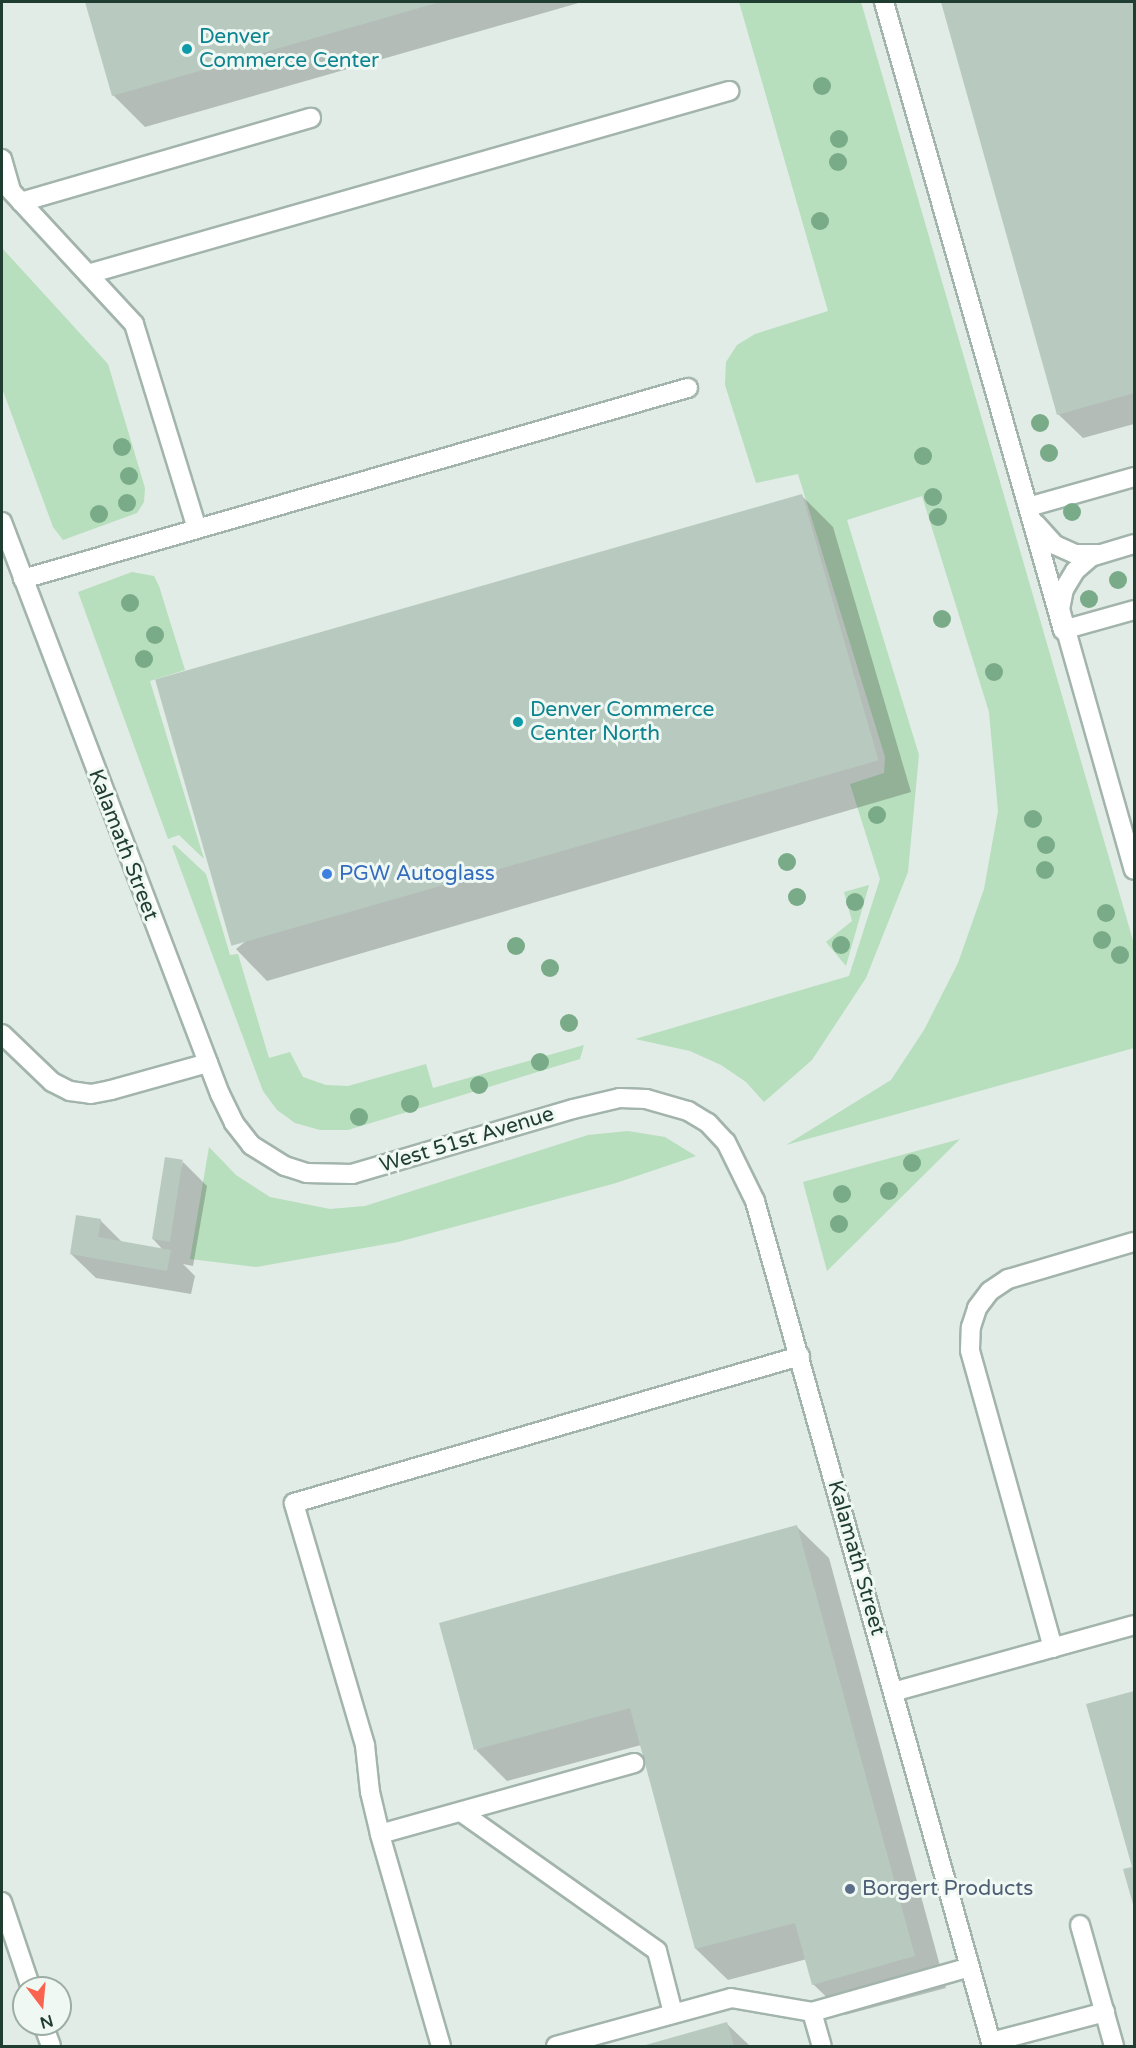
<!DOCTYPE html>
<style>
body{margin:0}
#map{position:relative;width:1136px;height:2048px;overflow:hidden;background:#e0ece5;font-family:"Varela Round",sans-serif}
div>[style]{position:absolute}
.green>*{inset:0;background:#b7debd}
.shadow>*{inset:0;background:#0003}
.building>*{inset:0;background:#b8cac0;transform-origin:0 0}
.roads{filter:drop-shadow(2px 0 #a2b4ab) drop-shadow(-2px 0 #a2b4ab) drop-shadow(0 2px #a2b4ab) drop-shadow(0 -2px #a2b4ab)}
.lane>*{height:18px;margin:-9px;padding:0 9px;transform-origin:9px;border-radius:9px;background:#fff}
.street>*{height:18px;margin:-9px;padding:0 9px;transform-origin:9px;border-radius:9px;background:#fff}
.trees>*{width:18px;height:18px;margin:-9px;border-radius:50%;background:#7aab88}
.dots>*{width:16px;height:16px;translate:-50% -50%;box-sizing:border-box;border:3px solid #f0f8f3;border-radius:50%}
span{translate:-50% -50%;white-space:nowrap;text-align:center;line-height:1.15;-webkit-text-stroke:6px #f0f8f3;paint-order:stroke}
.culture-label{font-size:21px;color:#0d838f}
.left{translate:0 -50%;text-align:left}
.street-label{font-size:21px;color:#1f3d31}
.shop-label{font-size:21px;color:#366cbe}
.service-label{font-size:21px;color:#4e5e75}
.frame{position:absolute;inset:0;border:3px solid #1f3d31;pointer-events:none}
.north{position:absolute;left:12px;top:1976px;width:60px;height:60px;box-sizing:border-box;background:#f0f8f3;border:2px solid #9cada5;border-radius:50%;rotate:164deg;font-size:16px;font-weight:700;line-height:24px;text-align:center;color:#1f3d31}
.north::after{content:'';display:block;margin:auto;width:21px;height:27px;background:#fa644f;clip-path:polygon(50% 0,100% 100%,50% 72%,0 100%)}
</style>
<div id="map">
<div class="green">
<div style="clip-path:polygon(739px 2px,861px 2px,1134px 944px,1134px 1048px,786px 1145px,891px 1080px,924px 1030px,958px 963px,984px 889px,998px 811px,989px 712px,922px 496px,847px 520px,919px 755px,908px 872px,866px 978px,812px 1060px,764px 1102px,746px 1082px,721px 1065px,690px 1051px,635px 1039px,849px 976px,880px 879px,850px 784px,884px 773px,885px 757px,798px 474px,756px 483px,725px 385px,726px 362px,737px 345px,755px 334px,828px 311px)"></div>
<div style="clip-path:polygon(2px 248px,108px 364px,145px 488px,144px 502px,137px 513px,63px 540px,53px 527px,2px 388px)"></div>
<div style="clip-path:polygon(132px 572px,154px 576px,159px 586px,185px 670px,150px 681px,204px 859px,179px 835px,168px 839px,78px 592px)"></div>
<div style="clip-path:polygon(175px 845px,206px 874px,230px 955px,238px 954px,269px 1058px,290px 1052px,303px 1077px,326px 1085px,348px 1086px,426px 1064px,433px 1088px,584px 1045px,580px 1059px,348px 1130px,320px 1130px,295px 1123px,277px 1110px,263px 1091px,172px 846px)"></div>
<div style="clip-path:polygon(869px 885px,846px 966px,826px 942px,852px 921px,844px 892px)"></div>
<div style="clip-path:polygon(628px 1131px,665px 1137px,696px 1156px,616px 1183px,398px 1242px,256px 1267px,190px 1259px,209px 1147px,236px 1175px,270px 1197px,330px 1209px,365px 1206px,588px 1135px)"></div>
<div style="clip-path:polygon(960px 1139px,827px 1271px,803px 1182px)"></div>
</div>
<div class="shadow">
<div style="clip-path:polygon(86px 2px,582px 2px,145px 127px,113px 95px)"></div>
<div style="clip-path:polygon(942px 2px,1134px 2px,1134px 424px,1083px 438px,1058px 414px)"></div>
<div style="clip-path:polygon(802px 496px,833px 527px,911px 792px,267px 981px,236px 949px)"></div>
<div style="clip-path:polygon(183px 1162px,207px 1186px,193px 1266px,183px 1264px,195px 1276px,191px 1294px,96px 1278px,71px 1254px,100px 1220px,123px 1243px,164px 1251px,153px 1239px)"></div>
<div style="clip-path:polygon(797px 1527px,829px 1558px,946px 1988px,845px 2015px,813px 1984px,807px 1959px,728px 1980px,696px 1949px,641px 1745px,507px 1781px,476px 1750px)"></div>
<div style="clip-path:polygon(1134px 1692px,1134px 1905px,1125px 1870px,1134px 1868px,1088px 1705px)"></div>
<div style="clip-path:polygon(727px 2024px,750px 2046px,645px 2046px)"></div>
</div>
<div class="building">
<div style="clip-path:polygon(85px 2px,440px 2px,112px 96px)"></div>
<div style="clip-path:polygon(941px 2px,1134px 2px,1134px 393px,1057px 415px)"></div>
<div style="left:802px;top:494px;width:277px;height:673px;rotate:74deg"></div>
<div style="left:165px;top:1157px;width:18px;height:83px;rotate:9deg"></div>
<div style="clip-path:polygon(76px 1215px,101px 1219px,98px 1237px,171px 1250px,167px 1271px,70px 1254px)"></div>
<div style="clip-path:polygon(797px 1525px,915px 1956px,812px 1985px,795px 1923px,695px 1949px,630px 1708px,474px 1750px,439px 1623px)"></div>
<div style="clip-path:polygon(1134px 1691px,1134px 1908px,1123px 1869px,1132px 1867px,1086px 1704px)"></div>
<div style="clip-path:polygon(727px 2022px,734px 2046px,642px 2046px)"></div>
</div>
<div class="roads">
<div class="lane">
<div style="left:884px;top:2px;width:653px;rotate:74.09deg"></div>
<div style="left:1063px;top:630px;width:74px;rotate:-15.7deg"></div>
<div style="left:2px;top:159px;width:33px;rotate:74deg"></div>
<div style="left:11px;top:191px;width:181px;rotate:47.2deg"></div>
<div style="left:134px;top:324px;width:214px;rotate:72.9deg"></div>
<div style="left:21px;top:202px;width:302px;rotate:-16.2deg"></div>
<div style="left:88px;top:274px;width:667px;rotate:-15.93deg"></div>
<div style="left:1028px;top:507px;width:110px;rotate:-15.8deg"></div>
<div style="left:1036px;top:524px;width:28px;rotate:48deg"></div>
<div style="left:1055px;top:545px;width:22px;rotate:24deg"></div>
<div style="left:1075px;top:554px;width:23px"></div>
<div style="left:1134px;top:544px;width:45px;rotate:163.2deg"></div>
<div style="left:1091px;top:557px;width:21px;rotate:139deg"></div>
<div style="left:1075px;top:571px;width:21px;rotate:121deg"></div>
<div style="left:1064px;top:589px;width:20px;rotate:101deg"></div>
<div style="left:1060px;top:609px;width:271px;rotate:74.2deg"></div>
<div style="left:23px;top:579px;width:692px;rotate:-16.03deg"></div>
<div style="left:2px;top:1034px;width:69px;rotate:43.8deg"></div>
<div style="left:52px;top:1082px;width:20px;rotate:27deg"></div>
<div style="left:70px;top:1091px;width:21px;rotate:8deg"></div>
<div style="left:91px;top:1094px;width:20px;rotate:-11deg"></div>
<div style="left:111px;top:1090px;width:101px;rotate:-15.6deg"></div>
<div style="left:1053px;top:1648px;width:309px;rotate:-105.6deg"></div>
<div style="left:970px;top:1350px;width:23px;rotate:-88deg"></div>
<div style="left:971px;top:1327px;width:20px;rotate:-72deg"></div>
<div style="left:977px;top:1308px;width:21px;rotate:-53deg"></div>
<div style="left:990px;top:1291px;width:22px;rotate:-34deg"></div>
<div style="left:1008px;top:1279px;width:131px;rotate:-16.4deg"></div>
<div style="left:893px;top:1692px;width:250px;rotate:-15.5deg"></div>
<div style="left:461px;top:1812px;width:240px;rotate:35.3deg"></div>
<div style="left:657px;top:1951px;width:64px;rotate:75.5deg"></div>
<div style="left:380px;top:1834px;width:264px;rotate:-15.6deg"></div>
<div style="left:2px;top:1902px;width:91px;rotate:71.4deg"></div>
<div style="left:1080px;top:1925px;width:126px;rotate:74.3deg"></div>
<div style="left:812px;top:2012px;width:35px;rotate:74deg"></div>
<div style="left:43px;top:2024px;width:23px;rotate:70deg"></div>
<div style="left:991px;top:2042px;width:118px;rotate:-14.7deg"></div>
<div style="left:441px;top:2046px;width:221px;rotate:-106.1deg"></div>
<div style="left:380px;top:1834px;width:43px;rotate:-103.4deg"></div>
<div style="left:370px;top:1792px;width:47px;rotate:-96.1deg"></div>
<div style="left:365px;top:1745px;width:252px;rotate:-106.4deg"></div>
<div style="left:294px;top:1503px;width:527px;rotate:-16.2deg"></div>
<div style="left:556px;top:2046px;width:181px;rotate:-15.3deg"></div>
<div style="left:731px;top:1998px;width:82px;rotate:9.8deg"></div>
<div style="left:812px;top:2012px;width:164px;rotate:-15.9deg"></div>
</div>
<div class="street">
<div style="left:2px;top:522px;width:612px;rotate:69.14deg"></div>
<div style="left:220px;top:1094px;width:32px;rotate:64deg"></div>
<div style="left:234px;top:1123px;width:28px;rotate:52deg"></div>
<div style="left:251px;top:1145px;width:40px;rotate:32deg"></div>
<div style="left:285px;top:1166px;width:22px;rotate:18deg"></div>
<div style="left:306px;top:1173px;width:46px;rotate:1.2deg"></div>
<div style="left:352px;top:1174px;width:230px;rotate:-16.4deg"></div>
<div style="left:573px;top:1109px;width:48px;rotate:-13.2deg"></div>
<div style="left:620px;top:1098px;width:26px;rotate:2deg"></div>
<div style="left:646px;top:1099px;width:44px;rotate:15.9deg"></div>
<div style="left:688px;top:1111px;width:23px;rotate:31deg"></div>
<div style="left:708px;top:1123px;width:26px;rotate:47deg"></div>
<div style="left:726px;top:1142px;width:66px;rotate:63.8deg"></div>
<div style="left:755px;top:1201px;width:878px;rotate:74.33deg"></div>
</div>
</div>
<div class="trees">
<div style="left:822px;top:86px"></div>
<div style="left:839px;top:139px"></div>
<div style="left:838px;top:162px"></div>
<div style="left:820px;top:221px"></div>
<div style="left:1040px;top:423px"></div>
<div style="left:122px;top:447px"></div>
<div style="left:1049px;top:453px"></div>
<div style="left:923px;top:456px"></div>
<div style="left:129px;top:476px"></div>
<div style="left:933px;top:497px"></div>
<div style="left:127px;top:503px"></div>
<div style="left:1072px;top:512px"></div>
<div style="left:99px;top:514px"></div>
<div style="left:938px;top:517px"></div>
<div style="left:1118px;top:580px"></div>
<div style="left:1089px;top:599px"></div>
<div style="left:130px;top:603px"></div>
<div style="left:942px;top:619px"></div>
<div style="left:155px;top:635px"></div>
<div style="left:144px;top:659px"></div>
<div style="left:994px;top:672px"></div>
<div style="left:877px;top:815px"></div>
<div style="left:1033px;top:819px"></div>
<div style="left:1046px;top:845px"></div>
<div style="left:787px;top:862px"></div>
<div style="left:1045px;top:870px"></div>
<div style="left:797px;top:897px"></div>
<div style="left:855px;top:902px"></div>
<div style="left:1106px;top:913px"></div>
<div style="left:1102px;top:940px"></div>
<div style="left:841px;top:945px"></div>
<div style="left:516px;top:946px"></div>
<div style="left:1120px;top:955px"></div>
<div style="left:550px;top:968px"></div>
<div style="left:569px;top:1023px"></div>
<div style="left:540px;top:1062px"></div>
<div style="left:479px;top:1085px"></div>
<div style="left:410px;top:1104px"></div>
<div style="left:359px;top:1117px"></div>
<div style="left:912px;top:1163px"></div>
<div style="left:889px;top:1191px"></div>
<div style="left:842px;top:1194px"></div>
<div style="left:839px;top:1224px"></div>
</div>
<div class="dots">
<div style="left:187px;top:49px;background:#0f9aa8"></div>
<div style="left:518px;top:722px;background:#0f9aa8"></div>
<div style="left:327px;top:874px;background:#3f7fe0"></div>
<div style="left:850px;top:1889px;background:#5c6f8a"></div>
</div>
<div class="culture-label">
<span class="left" style="left:199px;top:49px">Denver<br>Commerce Center</span>
<span class="left" style="left:530px;top:722px">Denver Commerce<br>Center North</span>
</div>
<div class="street-label">
<span style="left:123px;top:845px;rotate:69deg">Kalamath Street</span>
<span style="left:467px;top:1140px;rotate:-17deg">West 51st Avenue</span>
<span style="left:856px;top:1558px;rotate:74deg">Kalamath Street</span>
</div>
<div class="shop-label">
<span class="left" style="left:339px;top:874px">PGW Autoglass</span>
</div>
<div class="service-label">
<span class="left" style="left:862px;top:1889px">Borgert Products</span>
</div>
<div class="frame"></div>
<div class="north">N</div>
</div>
